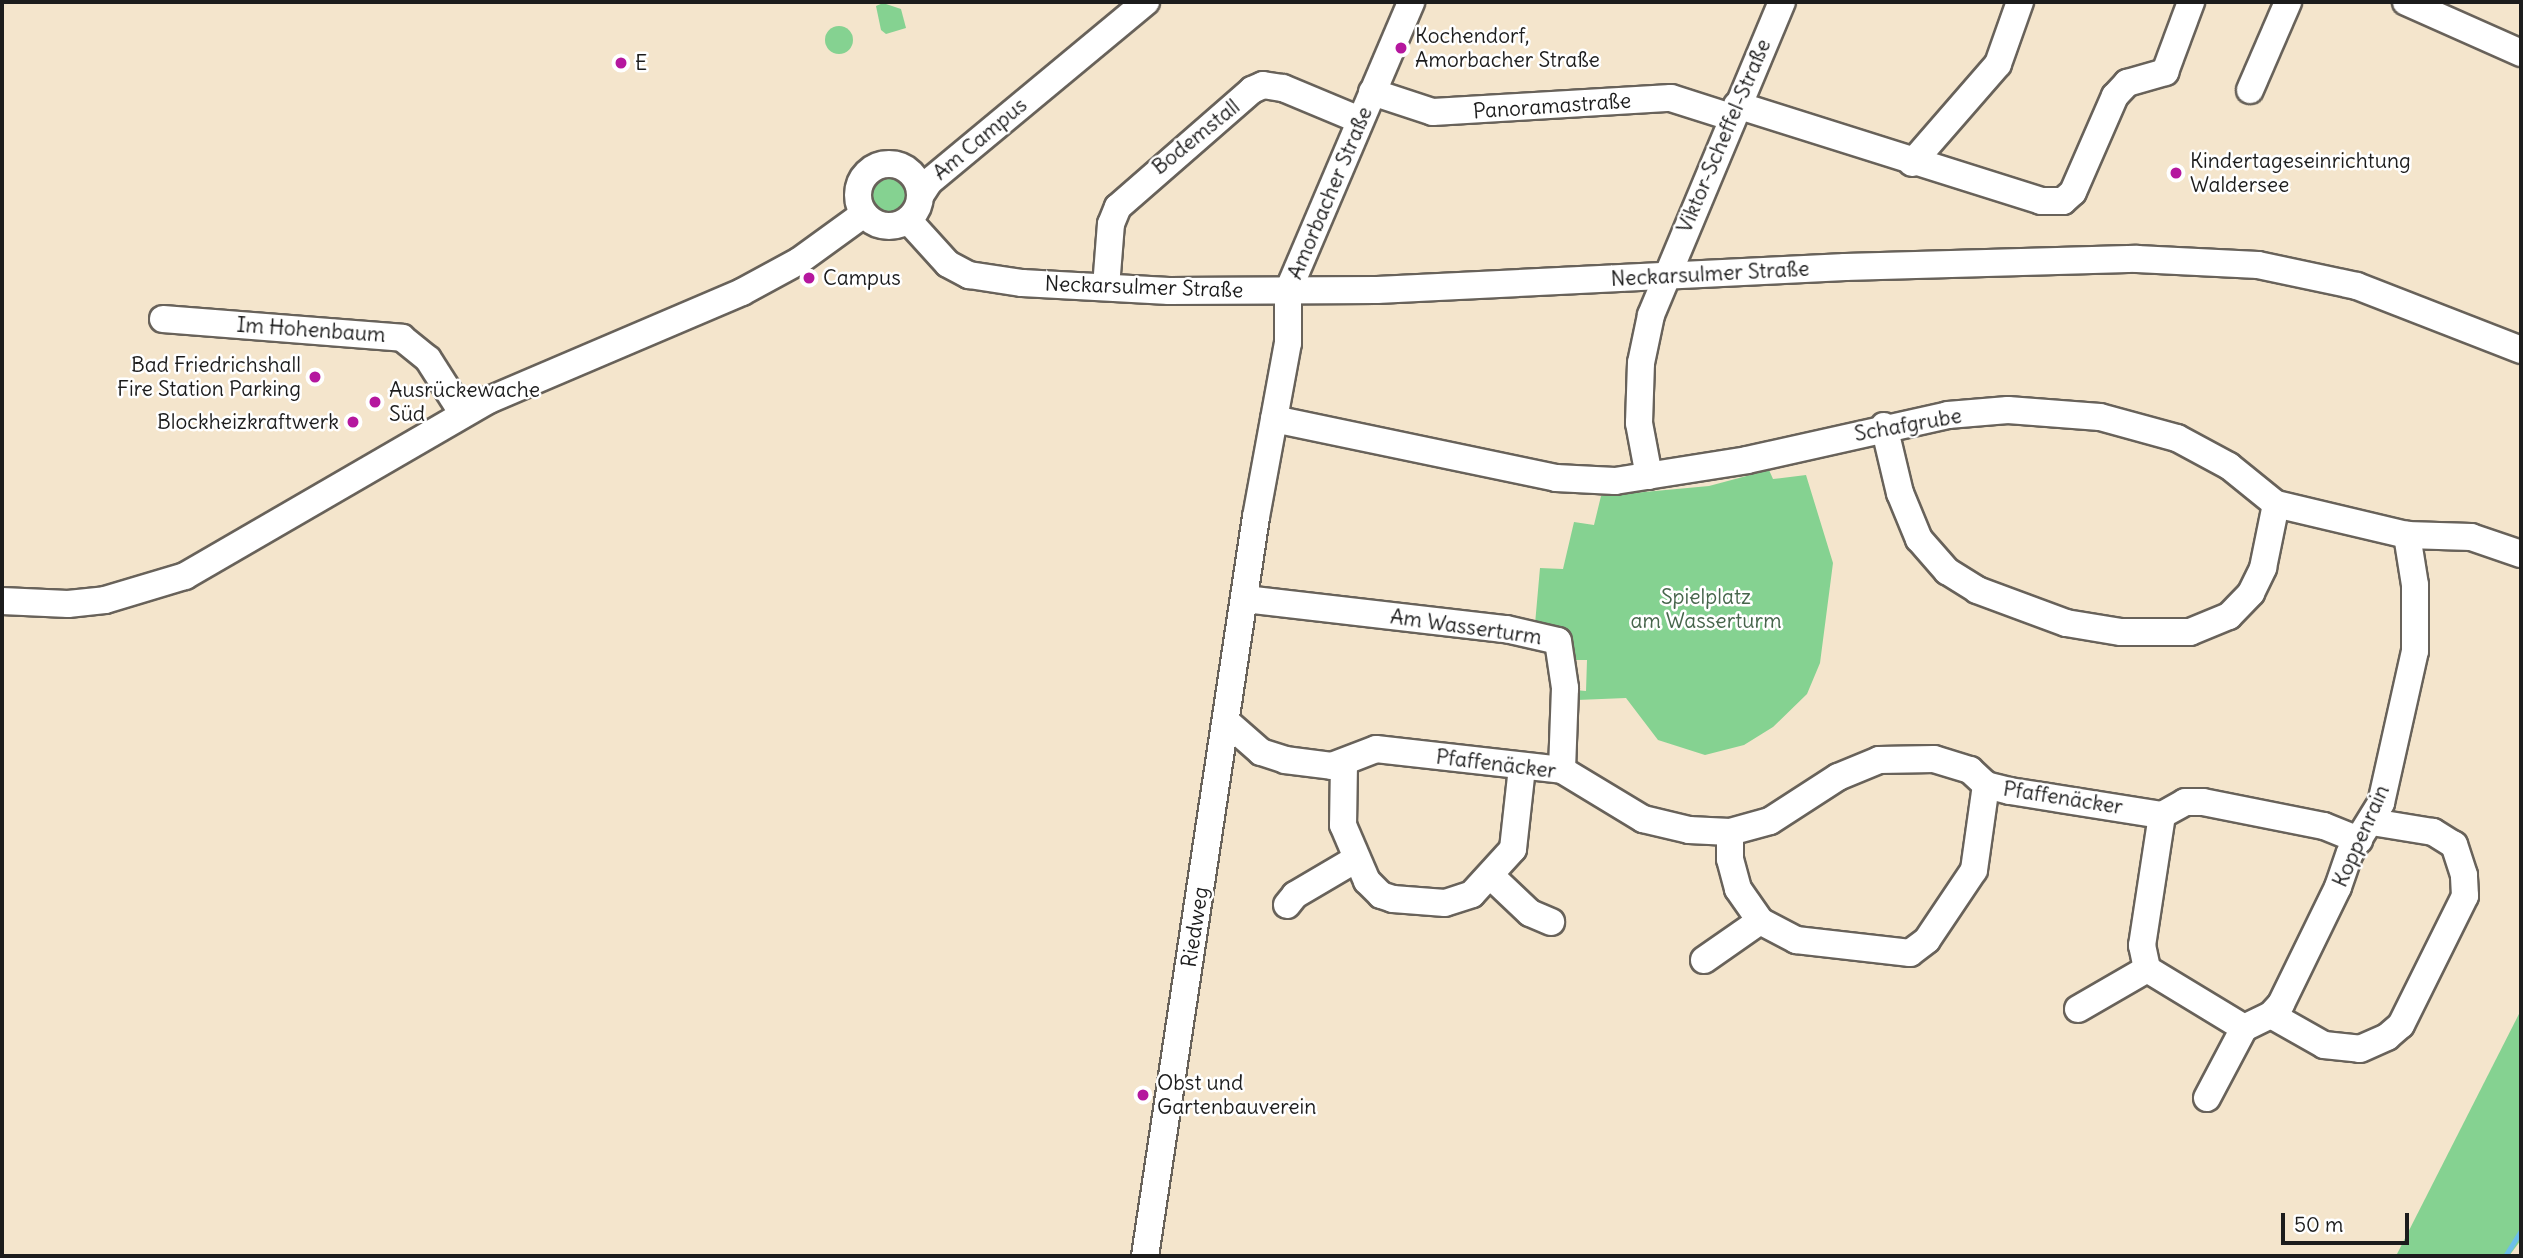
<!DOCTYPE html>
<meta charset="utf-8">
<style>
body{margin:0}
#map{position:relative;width:2523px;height:1258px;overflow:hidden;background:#f4e5cc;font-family:Delius,sans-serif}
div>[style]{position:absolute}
.green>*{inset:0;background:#85d291}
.round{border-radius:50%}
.stream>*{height:5px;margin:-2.5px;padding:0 2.5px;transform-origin:2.5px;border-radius:2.5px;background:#6dbfe9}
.roads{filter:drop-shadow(2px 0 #68625a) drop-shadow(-2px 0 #68625a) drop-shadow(0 2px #68625a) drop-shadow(0 -2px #68625a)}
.minor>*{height:26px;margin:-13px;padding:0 13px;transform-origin:13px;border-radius:13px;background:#fff}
.minor>.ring{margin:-13px;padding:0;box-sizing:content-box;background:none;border:26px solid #fff;border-radius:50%}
.dots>*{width:19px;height:19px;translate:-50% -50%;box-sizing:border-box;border:4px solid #fff;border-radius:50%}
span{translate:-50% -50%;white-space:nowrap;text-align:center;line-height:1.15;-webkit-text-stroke:5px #fff;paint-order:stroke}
.poi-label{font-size:21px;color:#1c1c1c}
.left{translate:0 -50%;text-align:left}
.right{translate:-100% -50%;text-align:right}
.street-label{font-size:21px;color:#1c1c1c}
.park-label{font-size:21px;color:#46654b}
.frame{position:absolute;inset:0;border:4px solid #1c1c1c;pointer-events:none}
.scale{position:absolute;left:2281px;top:1213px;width:128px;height:32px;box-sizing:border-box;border:4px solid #1c1c1c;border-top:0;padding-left:9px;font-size:21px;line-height:24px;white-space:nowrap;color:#1c1c1c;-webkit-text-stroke:5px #fff;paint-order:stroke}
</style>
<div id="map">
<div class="green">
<div style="clip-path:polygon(883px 3px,901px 9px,906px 28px,886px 34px,881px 30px,876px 6px)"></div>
<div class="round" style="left:825px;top:26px;width:28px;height:28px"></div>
<div class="round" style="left:872px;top:179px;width:36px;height:36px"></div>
<div style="clip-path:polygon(1769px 470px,1773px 479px,1806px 475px,1833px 563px,1820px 663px,1807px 694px,1773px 727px,1744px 745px,1705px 755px,1658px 740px,1626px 698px,1577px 700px,1574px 690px,1586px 691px,1587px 660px,1575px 660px,1571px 647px,1535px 624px,1540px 568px,1563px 569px,1574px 522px,1594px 525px,1601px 496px,1709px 486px)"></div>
<div style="clip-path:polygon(2521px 1010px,2521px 1240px,2509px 1256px,2396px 1256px)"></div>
</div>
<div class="stream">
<div style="left:2505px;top:1256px;width:31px;rotate:-58deg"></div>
</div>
<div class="roads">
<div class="minor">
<div style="left:2406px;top:2px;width:126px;rotate:23.9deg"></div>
<div style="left:2250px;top:90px;width:96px;rotate:-66.6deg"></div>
<div style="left:1372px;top:92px;width:64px;rotate:18.2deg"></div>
<div style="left:1433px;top:112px;width:238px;rotate:-3.4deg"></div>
<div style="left:1671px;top:98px;width:63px;rotate:17.6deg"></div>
<div style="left:1737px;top:105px;width:319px;rotate:17.5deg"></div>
<div style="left:2041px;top:201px;width:22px"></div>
<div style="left:2063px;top:201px;width:13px;rotate:-42deg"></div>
<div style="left:2073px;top:192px;width:105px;rotate:-66.4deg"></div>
<div style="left:2115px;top:96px;width:18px;rotate:-47deg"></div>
<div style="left:2127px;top:83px;width:40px;rotate:-16deg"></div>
<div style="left:2165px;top:72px;width:75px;rotate:-69.6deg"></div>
<div style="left:1912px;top:163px;width:131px;rotate:-49deg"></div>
<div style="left:1998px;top:64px;width:66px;rotate:-70.5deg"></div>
<div class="ring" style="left:858px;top:164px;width:36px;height:36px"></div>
<div style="left:920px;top:196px;width:17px;rotate:-57deg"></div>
<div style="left:929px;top:182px;width:282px;rotate:-39.7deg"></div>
<div style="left:908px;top:220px;width:59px;rotate:47.7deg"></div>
<div style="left:948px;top:264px;width:24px;rotate:28deg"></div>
<div style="left:969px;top:275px;width:54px;rotate:8.6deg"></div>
<div style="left:1022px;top:283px;width:147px;rotate:3.1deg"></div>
<div style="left:1169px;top:291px;width:208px;rotate:-0.3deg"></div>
<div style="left:1377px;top:290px;width:469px;rotate:-2.8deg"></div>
<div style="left:1845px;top:267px;width:292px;rotate:-1.6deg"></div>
<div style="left:2137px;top:259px;width:121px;rotate:2.8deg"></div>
<div style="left:2258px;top:265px;width:101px;rotate:12deg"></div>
<div style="left:2357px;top:286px;width:176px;rotate:21.3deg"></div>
<div style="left:1106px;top:287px;width:63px;rotate:-85.5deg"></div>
<div style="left:1111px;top:224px;width:18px;rotate:-68deg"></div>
<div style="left:1118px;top:207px;width:178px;rotate:-41.1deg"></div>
<div style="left:1252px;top:90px;width:12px;rotate:-24deg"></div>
<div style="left:1263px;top:85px;width:20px;rotate:9deg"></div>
<div style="left:1283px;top:88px;width:83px;rotate:22.6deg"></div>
<div style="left:163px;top:319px;width:240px;rotate:4.5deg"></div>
<div style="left:402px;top:338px;width:33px;rotate:39deg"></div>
<div style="left:428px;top:359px;width:65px;rotate:57.5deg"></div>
<div style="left:1274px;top:419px;width:288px;rotate:11.8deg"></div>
<div style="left:1556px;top:478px;width:59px;rotate:2.9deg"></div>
<div style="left:1615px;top:481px;width:134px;rotate:-9deg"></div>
<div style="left:1747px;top:460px;width:206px;rotate:-12.6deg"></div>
<div style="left:1948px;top:415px;width:60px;rotate:-4.8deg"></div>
<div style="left:2008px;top:410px;width:92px;rotate:4.4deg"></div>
<div style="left:2100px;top:417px;width:80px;rotate:15.3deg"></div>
<div style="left:2177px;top:438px;width:59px;rotate:28.3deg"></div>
<div style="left:2229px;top:466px;width:60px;rotate:39deg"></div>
<div style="left:2276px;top:504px;width:135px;rotate:13.3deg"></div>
<div style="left:2407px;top:535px;width:64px;rotate:1.8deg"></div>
<div style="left:2471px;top:537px;width:53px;rotate:18.8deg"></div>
<div style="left:1884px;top:426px;width:69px;rotate:76.6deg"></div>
<div style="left:1900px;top:493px;width:50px;rotate:67.6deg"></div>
<div style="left:1919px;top:539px;width:43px;rotate:48.8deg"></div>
<div style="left:1947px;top:571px;width:36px;rotate:32deg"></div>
<div style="left:1977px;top:590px;width:95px;rotate:20.3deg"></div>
<div style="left:2066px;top:623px;width:56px;rotate:9.3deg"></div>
<div style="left:2121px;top:632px;width:69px"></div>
<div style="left:2190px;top:632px;width:42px;rotate:-22.3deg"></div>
<div style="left:2229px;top:616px;width:32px;rotate:-46deg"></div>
<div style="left:2251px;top:593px;width:28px;rotate:-64deg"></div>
<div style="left:2263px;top:568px;width:65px;rotate:-78.5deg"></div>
<div style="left:1649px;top:476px;width:54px;rotate:-100.7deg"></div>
<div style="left:1639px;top:423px;width:60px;rotate:-88.1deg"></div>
<div style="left:1641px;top:363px;width:49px;rotate:-78.2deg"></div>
<div style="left:1651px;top:315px;width:339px;rotate:-67.3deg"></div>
<div style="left:1245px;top:599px;width:263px;rotate:6.6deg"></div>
<div style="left:1506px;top:629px;width:53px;rotate:13deg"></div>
<div style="left:1558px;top:641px;width:48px;rotate:81.5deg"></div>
<div style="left:1565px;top:688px;width:82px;rotate:92.1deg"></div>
<div style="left:2px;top:601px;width:66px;rotate:2.6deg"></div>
<div style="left:68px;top:604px;width:37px;rotate:-6deg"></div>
<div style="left:105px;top:600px;width:84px;rotate:-16.7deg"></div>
<div style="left:185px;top:576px;width:351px;rotate:-30.1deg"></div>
<div style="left:489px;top:400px;width:275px;rotate:-23.1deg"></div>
<div style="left:742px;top:292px;width:65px;rotate:-28.5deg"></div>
<div style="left:799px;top:261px;width:80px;rotate:-35.9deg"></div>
<div style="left:1228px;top:723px;width:44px;rotate:41.3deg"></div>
<div style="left:1261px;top:752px;width:25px;rotate:18deg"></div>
<div style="left:1285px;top:760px;width:47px;rotate:7.3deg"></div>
<div style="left:1332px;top:766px;width:47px;rotate:-21.1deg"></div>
<div style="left:1376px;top:749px;width:187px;rotate:6.4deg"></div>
<div style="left:1562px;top:770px;width:95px;rotate:31.2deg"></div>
<div style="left:1643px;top:819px;width:47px;rotate:13.4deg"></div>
<div style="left:1689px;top:830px;width:41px;rotate:2.8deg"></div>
<div style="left:1730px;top:832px;width:41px;rotate:-15.4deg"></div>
<div style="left:1770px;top:821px;width:81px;rotate:-32.9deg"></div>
<div style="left:1838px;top:777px;width:44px;rotate:-22.5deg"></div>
<div style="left:1879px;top:760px;width:55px;rotate:-1deg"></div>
<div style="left:1934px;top:759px;width:38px;rotate:17deg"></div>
<div style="left:1970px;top:770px;width:22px;rotate:43deg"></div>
<div style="left:1986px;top:785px;width:25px;rotate:14deg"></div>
<div style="left:2010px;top:791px;width:154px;rotate:9deg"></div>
<div style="left:2162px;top:815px;width:26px;rotate:-29deg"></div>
<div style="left:2185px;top:802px;width:18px"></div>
<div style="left:2203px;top:802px;width:123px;rotate:11.2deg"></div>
<div style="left:2324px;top:826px;width:38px;rotate:22deg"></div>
<div style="left:1344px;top:763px;width:62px;rotate:90.9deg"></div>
<div style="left:1343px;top:825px;width:61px;rotate:66.8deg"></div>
<div style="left:1367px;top:881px;width:20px;rotate:45deg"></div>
<div style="left:1381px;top:895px;width:13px;rotate:18deg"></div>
<div style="left:1393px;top:899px;width:52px;rotate:4.4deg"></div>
<div style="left:1445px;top:903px;width:28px;rotate:-18deg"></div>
<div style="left:1472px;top:894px;width:61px;rotate:-47.7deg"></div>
<div style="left:1513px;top:849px;width:82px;rotate:-83.7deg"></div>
<div style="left:2162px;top:815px;width:132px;rotate:98.7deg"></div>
<div style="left:2142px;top:945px;width:25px;rotate:78deg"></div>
<div style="left:2147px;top:969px;width:114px;rotate:31.3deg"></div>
<div style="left:1730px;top:832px;width:27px;rotate:90deg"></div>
<div style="left:1730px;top:859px;width:31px;rotate:75deg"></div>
<div style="left:1738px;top:889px;width:39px;rotate:55deg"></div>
<div style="left:1760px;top:921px;width:41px;rotate:27.8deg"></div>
<div style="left:1796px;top:940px;width:115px;rotate:6.5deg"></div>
<div style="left:1910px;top:953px;width:21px;rotate:-37deg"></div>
<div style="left:1927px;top:940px;width:84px;rotate:-56.1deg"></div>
<div style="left:1974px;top:870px;width:86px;rotate:-82deg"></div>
<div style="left:1492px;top:877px;width:52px;rotate:43.5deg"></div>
<div style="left:1530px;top:913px;width:23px;rotate:23deg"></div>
<div style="left:1287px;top:905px;width:13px;rotate:-51deg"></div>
<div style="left:1295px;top:895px;width:71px;rotate:-30.5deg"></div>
<div style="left:1704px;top:960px;width:68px;rotate:-34.9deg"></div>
<div style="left:2078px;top:1009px;width:80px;rotate:-30.1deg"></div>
<div style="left:2271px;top:1015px;width:61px;rotate:29.5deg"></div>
<div style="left:2324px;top:1045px;width:36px;rotate:6deg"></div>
<div style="left:2360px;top:1049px;width:30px;rotate:-24deg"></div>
<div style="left:2387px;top:1037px;width:18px;rotate:-41deg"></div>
<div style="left:2401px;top:1025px;width:144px;rotate:-63.6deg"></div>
<div style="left:2465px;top:896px;width:21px;rotate:-93deg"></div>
<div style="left:2464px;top:875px;width:32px;rotate:-108deg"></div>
<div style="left:2454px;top:845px;width:25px;rotate:-148deg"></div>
<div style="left:2433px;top:832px;width:62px;rotate:-170.7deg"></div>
<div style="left:2207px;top:1098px;width:79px;rotate:-62.1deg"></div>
<div style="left:2244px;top:1028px;width:30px;rotate:-26deg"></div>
<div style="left:2271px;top:1015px;width:15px;rotate:-48deg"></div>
<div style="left:2281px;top:1004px;width:130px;rotate:-64deg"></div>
<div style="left:2338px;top:887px;width:36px;rotate:-71deg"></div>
<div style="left:2350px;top:853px;width:59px;rotate:-58.2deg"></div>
<div style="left:2381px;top:803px;width:156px;rotate:-77.4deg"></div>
<div style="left:2415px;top:651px;width:66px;rotate:-90deg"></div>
<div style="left:2415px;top:585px;width:51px;rotate:-99.1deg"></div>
<div style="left:1145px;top:1256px;width:747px;rotate:-81.46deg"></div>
<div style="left:1256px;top:517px;width:177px;rotate:-79.6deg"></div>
<div style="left:1288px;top:343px;width:52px;rotate:-90deg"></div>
<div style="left:1288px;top:291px;width:314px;rotate:-66.9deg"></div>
</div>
</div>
<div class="dots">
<div style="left:1401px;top:48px;background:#b5179e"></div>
<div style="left:621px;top:63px;background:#b5179e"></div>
<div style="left:2176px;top:173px;background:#b5179e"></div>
<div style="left:809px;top:278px;background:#b5179e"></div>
<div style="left:315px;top:377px;background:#b5179e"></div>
<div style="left:375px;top:402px;background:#b5179e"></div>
<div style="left:353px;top:422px;background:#b5179e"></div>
<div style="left:1143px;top:1095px;background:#b5179e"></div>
</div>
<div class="poi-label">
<span class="left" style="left:1415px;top:48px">Kochendorf,<br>Amorbacher Straße</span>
<span class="left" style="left:635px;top:63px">E</span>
<span class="left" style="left:2190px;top:173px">Kindertageseinrichtung<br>Waldersee</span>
<span class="left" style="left:823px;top:278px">Campus</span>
<span class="right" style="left:301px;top:377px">Bad Friedrichshall<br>Fire Station Parking</span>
<span class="left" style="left:389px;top:402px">Ausrückewache<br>Süd</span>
<span class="right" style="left:339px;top:422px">Blockheizkraftwerk</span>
<span class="left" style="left:1157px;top:1095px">Obst und<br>Gartenbauverein</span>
</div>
<div class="street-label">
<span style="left:1552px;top:106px;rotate:-4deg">Panoramastraße</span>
<span style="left:1724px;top:136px;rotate:-67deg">Viktor-Scheffel-Straße</span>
<span style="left:1196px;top:137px;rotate:-39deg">Bodemstall</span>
<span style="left:980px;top:139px;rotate:-40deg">Am Campus</span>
<span style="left:1330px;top:193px;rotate:-67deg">Amorbacher Straße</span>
<span style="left:1710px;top:274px;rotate:-3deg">Neckarsulmer Straße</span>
<span style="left:1144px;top:287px;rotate:2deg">Neckarsulmer Straße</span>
<span style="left:311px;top:330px;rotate:4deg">Im Hohenbaum</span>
<span style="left:1908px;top:425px;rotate:-10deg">Schafgrube</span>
<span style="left:1466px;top:627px;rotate:8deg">Am Wasserturm</span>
<span style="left:1496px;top:764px;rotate:7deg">Pfaffenäcker</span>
<span style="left:2063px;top:798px;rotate:9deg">Pfaffenäcker</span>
<span style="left:2361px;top:836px;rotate:-66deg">Koppenrain</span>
<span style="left:1195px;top:927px;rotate:-81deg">Riedweg</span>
</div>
<div class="park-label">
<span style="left:1706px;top:609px">Spielplatz<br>am Wasserturm</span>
</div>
<div class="frame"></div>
<div class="scale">50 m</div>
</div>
